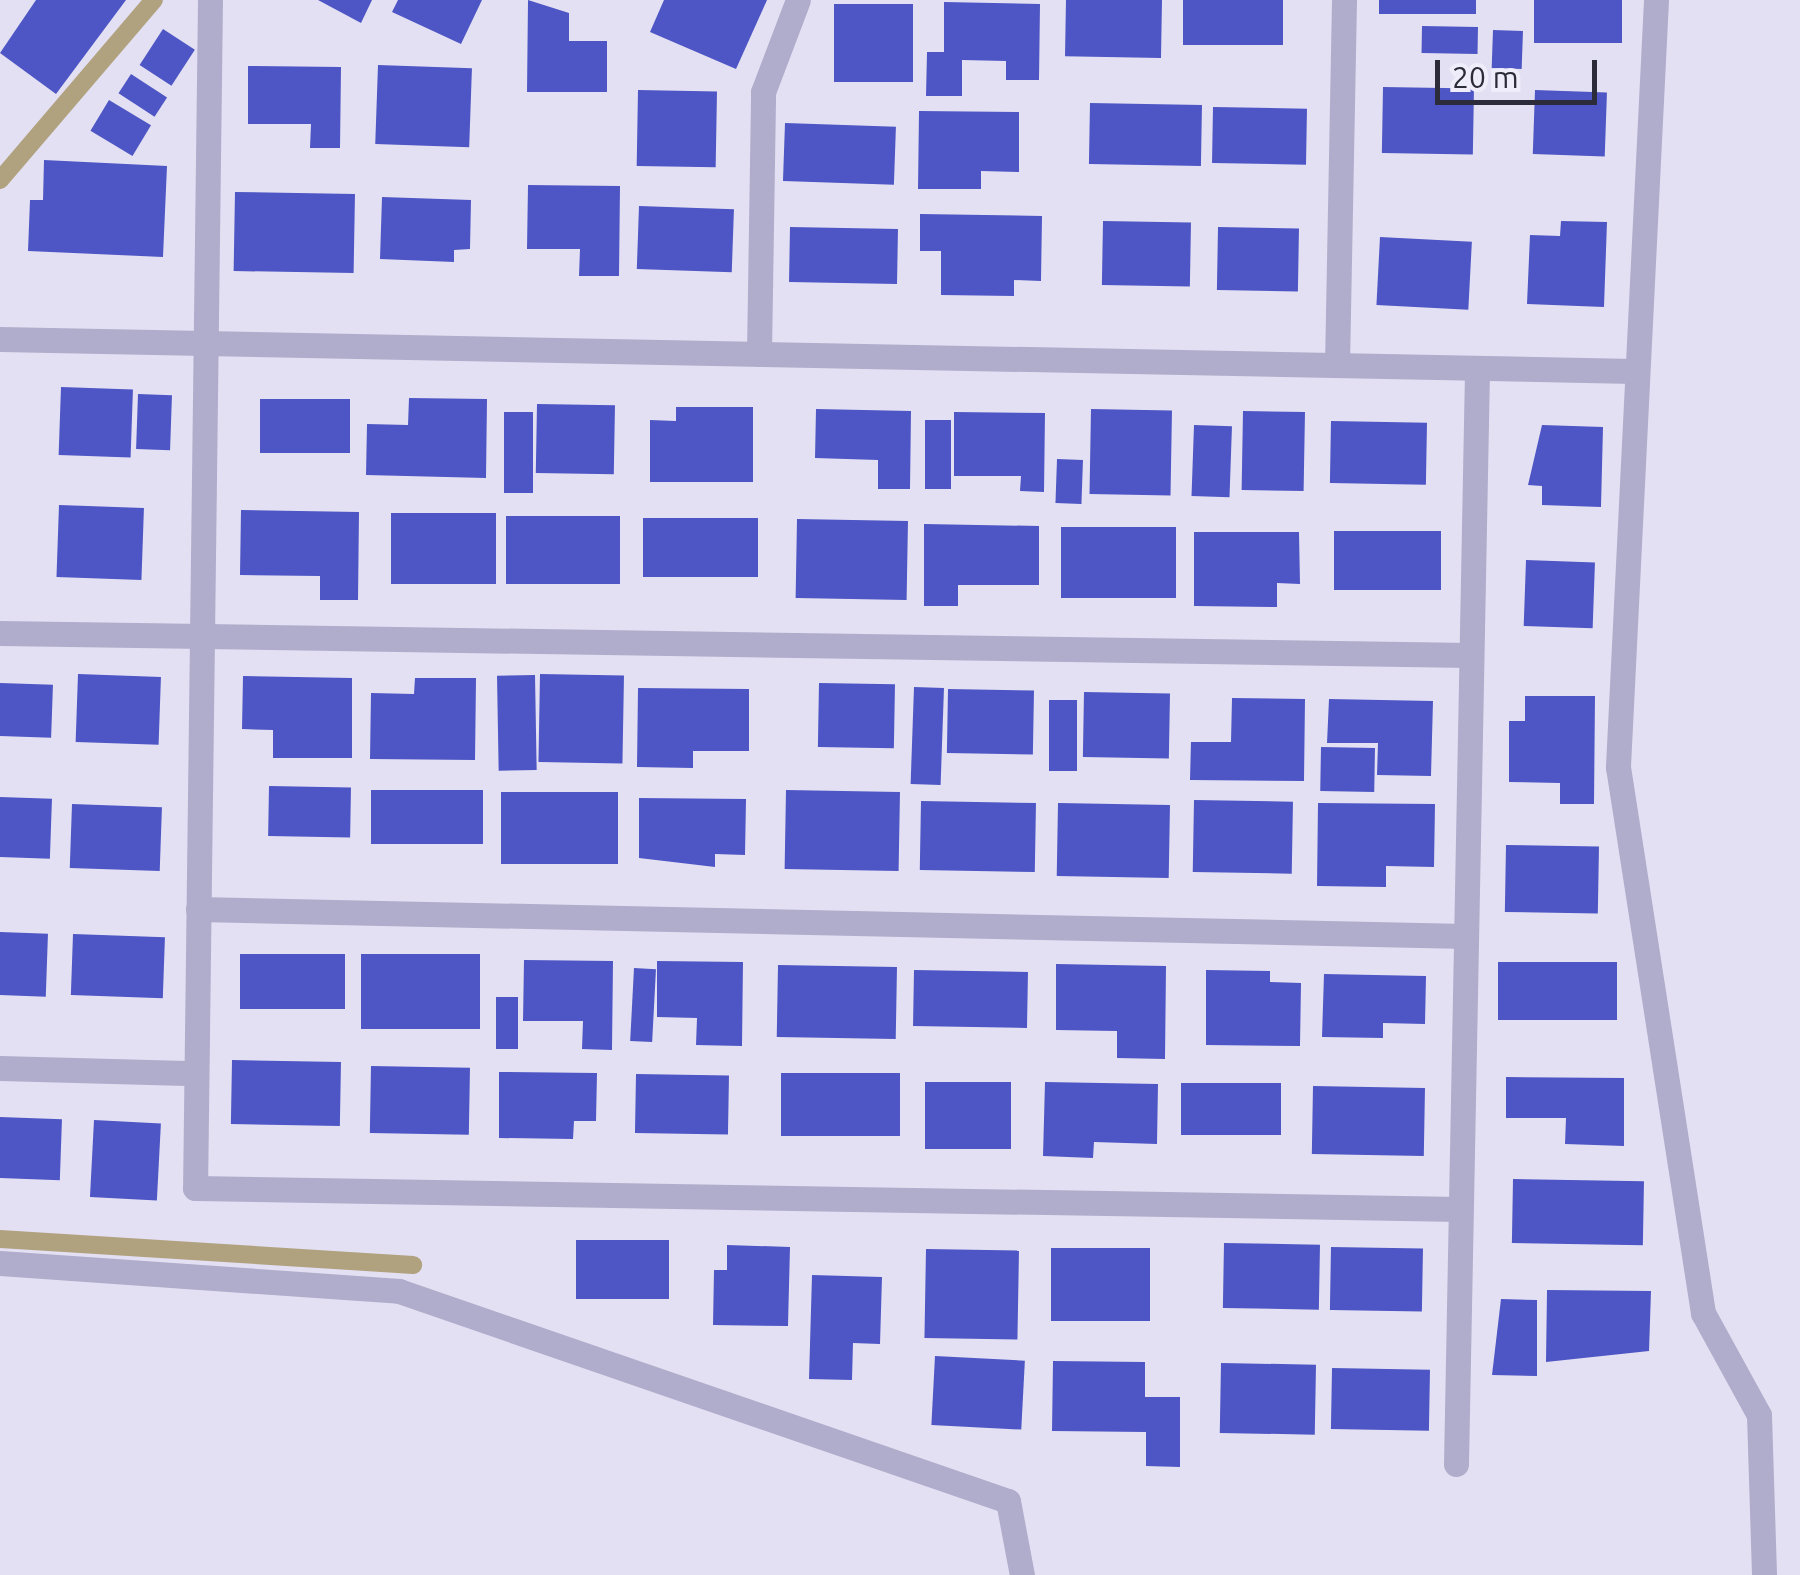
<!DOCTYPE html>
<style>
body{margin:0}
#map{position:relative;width:1800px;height:1575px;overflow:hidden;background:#e4e0f3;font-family:Ubuntu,sans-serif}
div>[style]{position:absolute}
.stream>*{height:18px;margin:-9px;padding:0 9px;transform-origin:9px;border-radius:9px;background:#b0a27f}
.building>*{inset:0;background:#4d56c4;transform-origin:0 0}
.minor>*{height:25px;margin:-12.5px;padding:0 12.5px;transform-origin:12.5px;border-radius:12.5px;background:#b0accb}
span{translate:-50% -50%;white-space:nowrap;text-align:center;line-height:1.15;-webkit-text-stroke:10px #f0edfa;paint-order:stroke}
.scale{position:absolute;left:1435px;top:60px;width:162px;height:45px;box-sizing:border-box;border:5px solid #2b2b39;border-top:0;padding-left:12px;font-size:30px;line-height:35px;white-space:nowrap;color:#2b2b39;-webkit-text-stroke:8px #f0edfa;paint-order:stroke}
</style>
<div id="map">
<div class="stream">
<div style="left:0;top:180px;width:237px;rotate:-49.5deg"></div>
<div style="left:0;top:1239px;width:414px;rotate:3.6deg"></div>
</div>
<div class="building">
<div style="clip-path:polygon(36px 0,126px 0,56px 94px,0 53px)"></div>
<div style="clip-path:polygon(318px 0,372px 0,361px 23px)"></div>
<div style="clip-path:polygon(398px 0,482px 0,461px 44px,392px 12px)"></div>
<div style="clip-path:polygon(528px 0,569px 13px,569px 41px,607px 41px,607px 92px,527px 92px)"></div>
<div style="clip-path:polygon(664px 0,767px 0,736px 69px,650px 32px)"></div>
<div style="left:1162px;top:0;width:58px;height:96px;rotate:91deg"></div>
<div style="left:1183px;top:0;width:100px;height:45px"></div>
<div style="left:1379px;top:0;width:97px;height:14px"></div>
<div style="left:1534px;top:0;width:88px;height:43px"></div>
<div style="clip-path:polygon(944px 2px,1040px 4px,1039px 80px,1006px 80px,1006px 61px,962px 60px,962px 96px,926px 96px,927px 52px,944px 52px)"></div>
<div style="left:834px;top:4px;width:79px;height:78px"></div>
<div style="left:1422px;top:26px;width:56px;height:27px;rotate:1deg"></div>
<div style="left:163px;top:29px;width:38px;height:43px;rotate:33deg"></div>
<div style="left:1493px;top:30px;width:30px;height:38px;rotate:2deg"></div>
<div style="left:378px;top:65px;width:94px;height:79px;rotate:2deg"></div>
<div style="clip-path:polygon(248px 66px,341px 67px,340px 148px,310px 148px,311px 124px,248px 124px)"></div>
<div style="left:131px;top:74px;width:43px;height:23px;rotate:33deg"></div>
<div style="left:1383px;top:87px;width:91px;height:66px;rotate:1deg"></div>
<div style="left:638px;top:90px;width:79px;height:76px;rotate:1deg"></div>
<div style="left:1535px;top:90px;width:72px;height:64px;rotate:2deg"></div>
<div style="left:109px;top:100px;width:49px;height:36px;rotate:31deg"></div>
<div style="left:1090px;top:103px;width:112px;height:61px;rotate:1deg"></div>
<div style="left:1213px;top:107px;width:94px;height:56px;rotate:1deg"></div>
<div style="clip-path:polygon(919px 111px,1019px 112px,1019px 172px,981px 171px,981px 189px,918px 189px)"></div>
<div style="left:785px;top:123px;width:111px;height:58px;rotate:2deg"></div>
<div style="clip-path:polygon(44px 160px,167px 166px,163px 257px,28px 251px,30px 200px,43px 200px)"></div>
<div style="clip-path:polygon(528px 185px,620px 186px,619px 276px,579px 276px,580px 249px,527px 249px)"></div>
<div style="left:235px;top:192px;width:120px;height:79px;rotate:1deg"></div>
<div style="clip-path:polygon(382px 197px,471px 200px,470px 249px,454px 250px,454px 262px,380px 259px)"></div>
<div style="left:639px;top:206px;width:95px;height:63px;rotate:2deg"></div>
<div style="clip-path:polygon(920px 214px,1042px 216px,1041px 281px,1014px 280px,1014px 296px,941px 295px,941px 251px,920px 251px)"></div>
<div style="left:1103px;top:221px;width:88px;height:64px;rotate:1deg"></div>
<div style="clip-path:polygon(1561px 221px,1607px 222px,1604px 307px,1527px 304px,1530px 235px,1560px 236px)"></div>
<div style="left:790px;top:227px;width:108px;height:55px;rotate:1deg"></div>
<div style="left:1218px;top:227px;width:81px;height:63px;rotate:1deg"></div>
<div style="left:1380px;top:237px;width:92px;height:68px;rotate:3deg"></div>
<div style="left:61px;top:387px;width:72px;height:68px;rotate:2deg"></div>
<div style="left:138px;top:394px;width:34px;height:55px;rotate:2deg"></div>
<div style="clip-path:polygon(409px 398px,487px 399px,486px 478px,366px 475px,367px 424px,408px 425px)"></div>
<div style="left:260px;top:399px;width:90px;height:54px"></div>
<div style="left:537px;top:404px;width:78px;height:69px;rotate:1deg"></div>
<div style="clip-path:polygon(676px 407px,753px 407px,753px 482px,650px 482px,650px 420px,676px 421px)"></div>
<div style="clip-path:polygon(816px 409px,911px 411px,910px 489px,878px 489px,878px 460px,815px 458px)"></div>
<div style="left:1091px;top:409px;width:81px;height:85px;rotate:1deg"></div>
<div style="left:1243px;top:411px;width:62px;height:79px;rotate:1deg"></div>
<div style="left:504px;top:412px;width:29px;height:81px"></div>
<div style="clip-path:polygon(954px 412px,1045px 413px,1044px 492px,1020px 491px,1021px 476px,954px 476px)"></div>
<div style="left:925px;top:420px;width:26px;height:69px"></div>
<div style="left:1331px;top:421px;width:96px;height:62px;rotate:1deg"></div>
<div style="left:1194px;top:425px;width:38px;height:71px;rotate:2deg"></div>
<div style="clip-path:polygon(1542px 425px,1603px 427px,1601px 507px,1542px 505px,1542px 486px,1528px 485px)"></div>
<div style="left:1057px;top:459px;width:26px;height:44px;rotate:2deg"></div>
<div style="left:59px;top:505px;width:85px;height:72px;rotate:2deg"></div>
<div style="clip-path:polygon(241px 510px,359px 512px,358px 600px,320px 600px,320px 576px,240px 575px)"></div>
<div style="left:391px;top:513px;width:105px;height:71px"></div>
<div style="left:506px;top:516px;width:114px;height:68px"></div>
<div style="left:643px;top:518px;width:115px;height:59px"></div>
<div style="left:797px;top:519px;width:111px;height:79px;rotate:1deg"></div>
<div style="clip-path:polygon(924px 524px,1039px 526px,1039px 585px,958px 585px,958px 606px,924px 606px)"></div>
<div style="left:1061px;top:527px;width:115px;height:71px"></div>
<div style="left:1334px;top:531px;width:107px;height:59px"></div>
<div style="clip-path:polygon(1194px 532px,1299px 532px,1300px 584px,1277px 583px,1277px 607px,1194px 606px)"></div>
<div style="left:1526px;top:560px;width:69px;height:66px;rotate:2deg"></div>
<div style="left:78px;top:674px;width:83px;height:68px;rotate:2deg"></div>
<div style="left:540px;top:674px;width:84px;height:88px;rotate:1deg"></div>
<div style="left:535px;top:675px;width:95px;height:38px;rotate:89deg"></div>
<div style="clip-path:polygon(243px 676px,352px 678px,352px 758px,273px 758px,273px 730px,242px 729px)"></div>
<div style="clip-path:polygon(415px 678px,476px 678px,475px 760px,370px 759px,371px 693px,414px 694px)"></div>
<div style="left:0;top:683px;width:53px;height:53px;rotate:2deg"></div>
<div style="left:819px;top:683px;width:76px;height:64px;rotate:1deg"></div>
<div style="left:914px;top:687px;width:30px;height:97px;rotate:2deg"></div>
<div style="clip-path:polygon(638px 688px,749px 689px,749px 751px,693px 751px,693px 768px,637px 767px)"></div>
<div style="left:948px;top:689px;width:86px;height:64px;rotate:1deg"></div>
<div style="left:1084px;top:692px;width:86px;height:65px;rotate:1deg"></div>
<div style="clip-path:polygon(1525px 696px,1595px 696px,1594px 804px,1560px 804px,1560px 783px,1509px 782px,1509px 721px,1525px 721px)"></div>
<div style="clip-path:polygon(1232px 698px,1305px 699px,1304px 781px,1190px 780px,1191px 742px,1231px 742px)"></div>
<div style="clip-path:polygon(1329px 699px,1433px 701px,1431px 776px,1377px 775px,1378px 743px,1327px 743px)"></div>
<div style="left:1049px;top:700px;width:28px;height:71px"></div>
<div style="left:1321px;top:747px;width:54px;height:44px;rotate:1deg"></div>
<div style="left:269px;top:786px;width:82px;height:50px;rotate:1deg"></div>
<div style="left:371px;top:790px;width:112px;height:54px"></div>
<div style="left:786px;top:790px;width:114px;height:79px;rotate:1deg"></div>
<div style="left:501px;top:792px;width:117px;height:72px"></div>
<div style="left:0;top:797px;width:52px;height:60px;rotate:2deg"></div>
<div style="clip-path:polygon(639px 798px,746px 799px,745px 855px,715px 854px,715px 867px,639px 858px)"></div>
<div style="left:1194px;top:800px;width:99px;height:72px;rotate:1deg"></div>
<div style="left:921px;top:801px;width:115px;height:69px;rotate:1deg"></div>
<div style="left:1058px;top:803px;width:112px;height:73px;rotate:1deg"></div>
<div style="clip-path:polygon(1318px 803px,1435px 804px,1434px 867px,1386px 866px,1386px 887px,1317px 886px)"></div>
<div style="left:72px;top:804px;width:90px;height:64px;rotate:2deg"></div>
<div style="left:1506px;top:845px;width:93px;height:67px;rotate:1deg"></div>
<div style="left:0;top:932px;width:48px;height:63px;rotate:2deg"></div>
<div style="left:73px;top:934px;width:92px;height:61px;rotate:2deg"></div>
<div style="left:240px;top:954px;width:105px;height:55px"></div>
<div style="left:361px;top:954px;width:119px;height:75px"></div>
<div style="clip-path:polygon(524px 960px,613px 961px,612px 1050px,582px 1049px,583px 1021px,523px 1021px)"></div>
<div style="clip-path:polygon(657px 961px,743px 962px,742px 1046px,696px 1045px,697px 1018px,657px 1017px)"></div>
<div style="left:1498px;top:962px;width:119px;height:58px"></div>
<div style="clip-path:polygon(1056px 964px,1166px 966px,1165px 1059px,1117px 1058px,1117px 1031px,1056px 1030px)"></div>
<div style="left:778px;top:965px;width:119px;height:72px;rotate:1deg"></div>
<div style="left:634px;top:968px;width:22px;height:73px;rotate:3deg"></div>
<div style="left:914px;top:970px;width:114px;height:56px;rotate:1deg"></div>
<div style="clip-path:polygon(1206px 970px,1270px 971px,1270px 982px,1301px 983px,1300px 1046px,1206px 1045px)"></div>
<div style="clip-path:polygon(1324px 974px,1426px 976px,1425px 1024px,1383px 1023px,1383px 1038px,1322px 1037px)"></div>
<div style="left:496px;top:997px;width:22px;height:52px"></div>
<div style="left:232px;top:1060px;width:109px;height:64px;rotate:1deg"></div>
<div style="left:371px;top:1066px;width:99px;height:67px;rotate:1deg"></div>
<div style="clip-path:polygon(499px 1072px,597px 1073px,596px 1121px,574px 1121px,573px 1139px,499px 1138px)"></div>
<div style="left:781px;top:1073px;width:119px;height:63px"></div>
<div style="left:636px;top:1074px;width:93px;height:59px;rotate:1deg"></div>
<div style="clip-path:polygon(1506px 1077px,1624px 1078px,1624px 1146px,1565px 1144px,1566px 1118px,1506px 1118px)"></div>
<div style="left:925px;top:1082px;width:86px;height:67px"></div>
<div style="clip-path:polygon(1045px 1082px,1158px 1084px,1157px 1144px,1094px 1142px,1093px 1158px,1043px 1156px)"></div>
<div style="left:1181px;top:1083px;width:100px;height:52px"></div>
<div style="left:1313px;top:1086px;width:112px;height:68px;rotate:1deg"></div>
<div style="left:0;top:1117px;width:62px;height:61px;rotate:2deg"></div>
<div style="left:94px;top:1120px;width:67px;height:77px;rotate:3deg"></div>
<div style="left:1513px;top:1179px;width:131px;height:64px;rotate:1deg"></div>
<div style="left:669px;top:1240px;width:59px;height:93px;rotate:90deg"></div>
<div style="left:1224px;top:1243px;width:96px;height:65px;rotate:1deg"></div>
<div style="clip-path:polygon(727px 1245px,790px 1247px,788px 1326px,713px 1325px,714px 1270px,727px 1270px)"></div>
<div style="left:1331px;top:1247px;width:92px;height:63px;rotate:1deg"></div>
<div style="left:1051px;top:1248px;width:99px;height:73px"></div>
<div style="left:926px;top:1249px;width:93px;height:89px;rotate:1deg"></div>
<div style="clip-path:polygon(812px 1275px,882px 1277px,880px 1344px,853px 1343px,852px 1380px,809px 1379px)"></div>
<div style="clip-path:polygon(1547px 1290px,1651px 1291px,1649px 1351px,1546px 1362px)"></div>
<div style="clip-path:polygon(1501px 1299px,1537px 1300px,1537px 1376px,1492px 1375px)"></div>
<div style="left:935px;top:1356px;width:90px;height:69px;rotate:3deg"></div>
<div style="clip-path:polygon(1053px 1361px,1145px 1362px,1145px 1397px,1180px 1397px,1180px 1467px,1146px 1466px,1146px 1432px,1052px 1431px)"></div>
<div style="left:1221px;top:1363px;width:95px;height:70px;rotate:1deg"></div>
<div style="left:1332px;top:1368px;width:98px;height:61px;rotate:1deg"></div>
</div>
<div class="minor">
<div style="left:210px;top:0;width:1188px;rotate:90.72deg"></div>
<div style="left:195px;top:1188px;width:1265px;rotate:0.95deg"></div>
<div style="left:1656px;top:0;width:768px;rotate:92.84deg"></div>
<div style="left:1618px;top:767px;width:553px;rotate:81.15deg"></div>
<div style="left:1703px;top:1313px;width:116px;rotate:61.2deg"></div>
<div style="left:1759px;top:1415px;width:160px;rotate:88.2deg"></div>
<div style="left:0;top:339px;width:1634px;rotate:1.12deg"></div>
<div style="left:759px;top:354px;width:262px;rotate:-89.1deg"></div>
<div style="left:763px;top:92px;width:98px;rotate:-69.2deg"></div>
<div style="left:1337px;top:365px;width:365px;rotate:-88.9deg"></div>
<div style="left:0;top:633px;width:1471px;rotate:0.86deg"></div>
<div style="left:198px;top:909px;width:1268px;rotate:1.22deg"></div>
<div style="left:0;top:1068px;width:196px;rotate:1.5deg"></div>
<div style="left:0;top:1263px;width:400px;rotate:4deg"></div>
<div style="left:399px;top:1291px;width:644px;rotate:19.03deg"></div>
<div style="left:1008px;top:1501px;width:75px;rotate:79.3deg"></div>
<div style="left:1456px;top:1464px;width:1095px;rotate:-88.9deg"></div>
</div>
<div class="scale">20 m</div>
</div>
